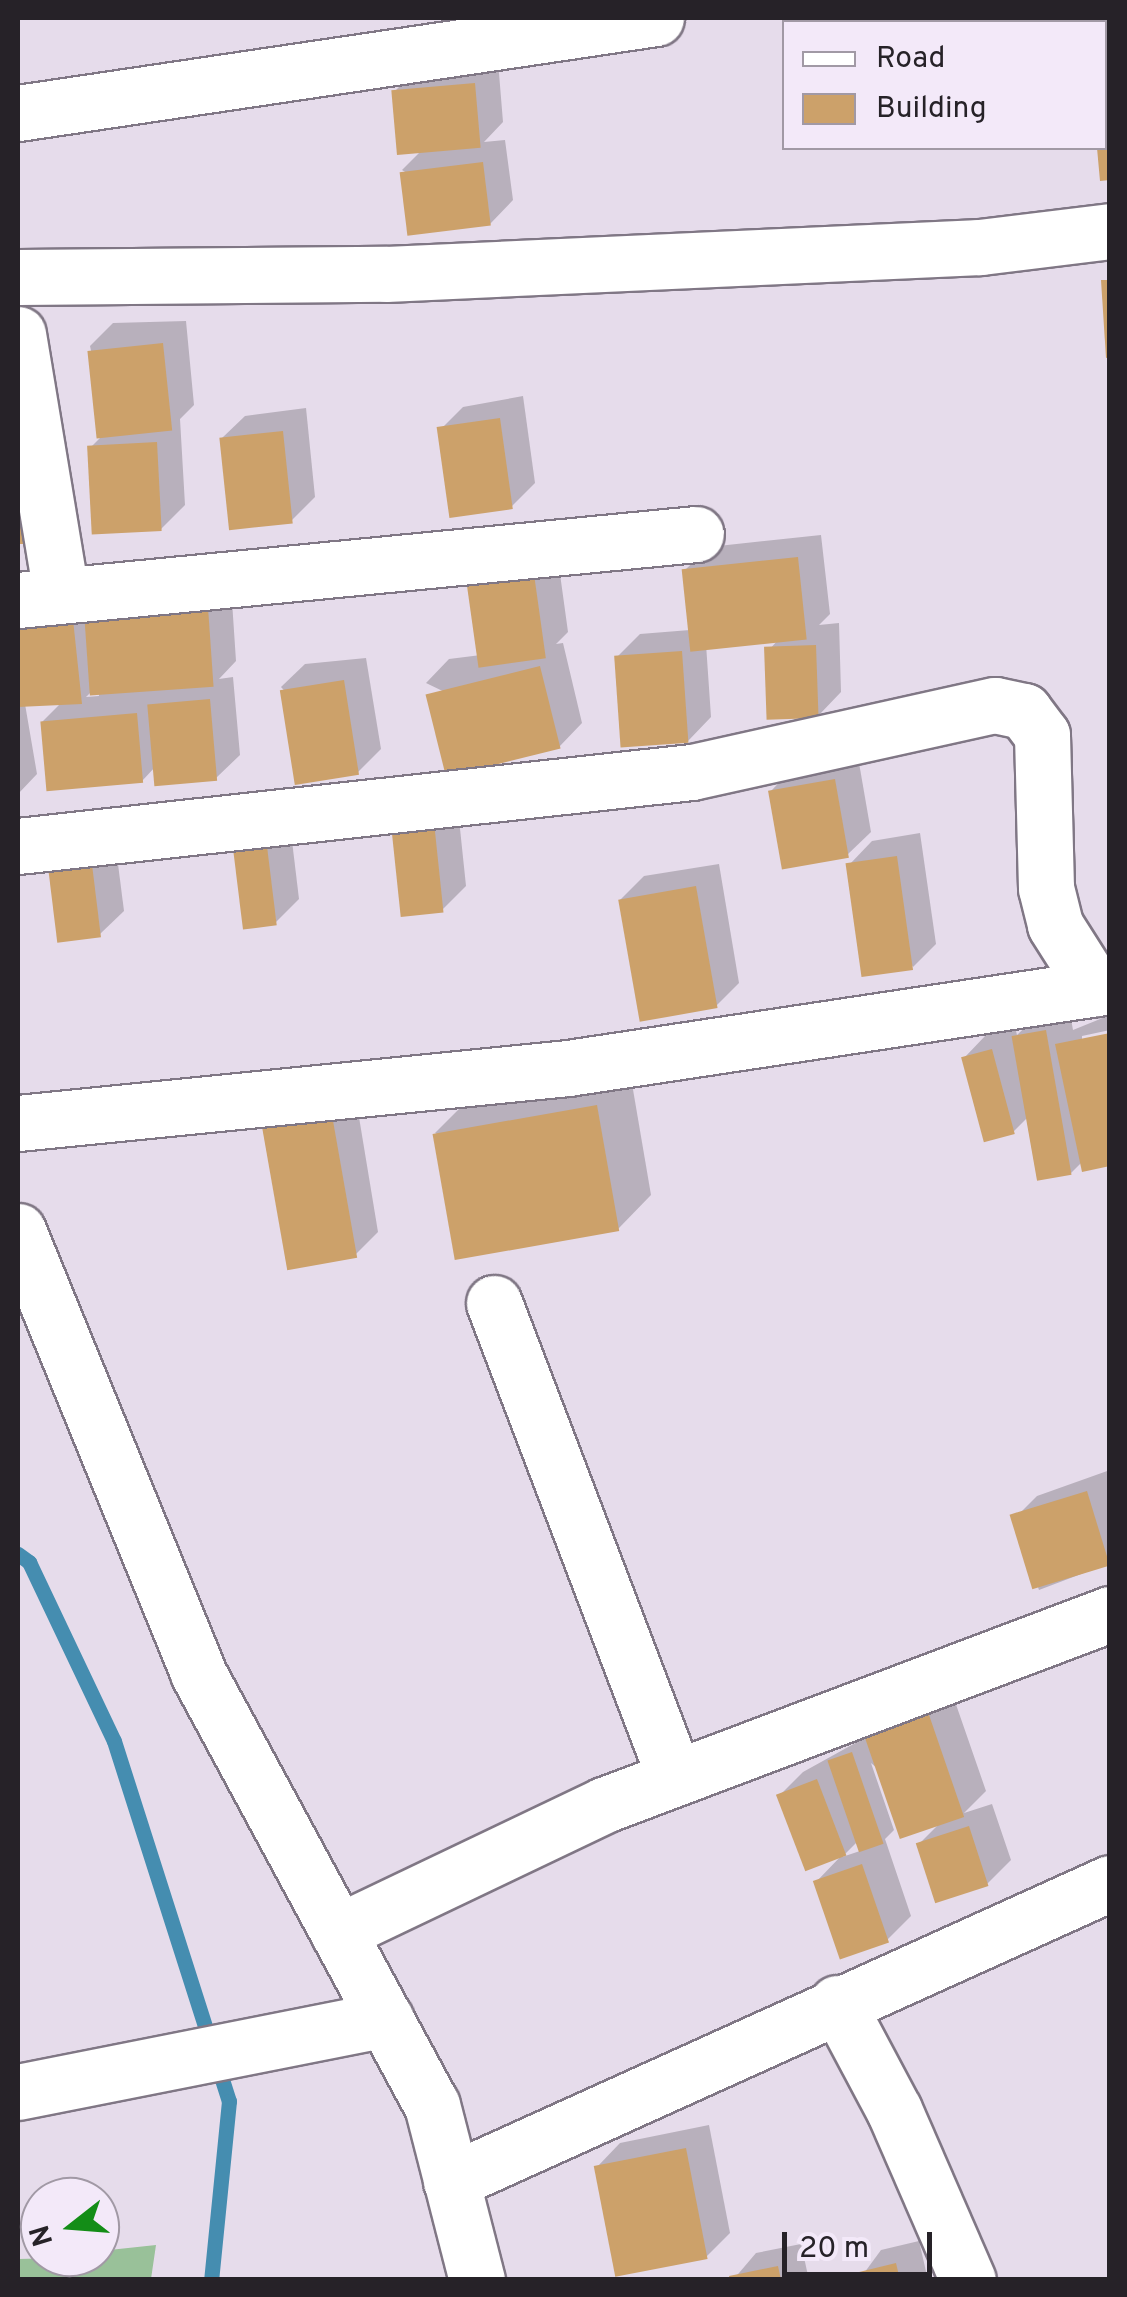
<!DOCTYPE html>
<style>
body{margin:0}
#map{position:relative;width:1127px;height:2297px;overflow:hidden;background:#e6dceb;font-family:Overpass,sans-serif}
div>[style]{position:absolute}
.green>*{inset:0;background:#99c199}
.shadow>*{inset:0;background:#0003}
.stream>*{height:15px;margin:-7.5px;padding:0 7.5px;transform-origin:7.5px;border-radius:7.5px;background:#458db0}
.building>*{inset:0;background:#cca16a;transform-origin:0 0}
.roads{filter:drop-shadow(2px 0 #807785) drop-shadow(-2px 0 #807785) drop-shadow(0 2px #807785) drop-shadow(0 -2px #807785)}
.minor>*{height:55px;margin:-27.5px;padding:0 27.5px;transform-origin:27.5px;border-radius:27.5px;background:#fff}
span{translate:-50% -50%;white-space:nowrap;text-align:center;line-height:1.15;-webkit-text-stroke:10px #f3e9f9;paint-order:stroke}
.frame{position:absolute;inset:0;border:20px solid #262228;pointer-events:none}
.legend{position:absolute;left:782px;top:20px;width:325px;height:130px;box-sizing:border-box;background:#f3e9f9;border:2px solid #a199a5;margin:0;padding:12px 18px;list-style:none;font-size:30px;color:#262228}
.legend li{display:flex;align-items:center;gap:20px;height:50px}
.legend b{width:50px;border:2px solid #a199a5}
.north{position:absolute;left:20px;top:2177px;width:100px;height:100px;box-sizing:border-box;background:#f3e9f9;border:2px solid #a199a5;border-radius:50%;rotate:253deg;font-size:28px;font-weight:700;line-height:40px;text-align:center;color:#262228}
.north::after{content:'';display:block;margin:auto;width:35px;height:45px;background:#138d17;clip-path:polygon(50% 0,100% 100%,50% 72%,0 100%)}
.scale{position:absolute;left:782px;top:2232px;width:150px;height:45px;box-sizing:border-box;border:5px solid #262228;border-top:0;padding-left:12px;font-size:30px;line-height:35px;white-space:nowrap;color:#262228;-webkit-text-stroke:8px #f3e9f9;paint-order:stroke}
</style>
<div id="map">
<div class="green">
<div style="clip-path:polygon(156px 2245px,151px 2279px,18px 2279px,18px 2259px,100px 2257px,100px 2251px)"></div>
</div>
<div class="shadow">
<div style="clip-path:polygon(498px 61px,503px 122px,484px 142px,505px 140px,513px 200px,490px 224px,402px 170px,420px 152px,393px 93px,417px 69px)"></div>
<div style="clip-path:polygon(1110px 88px,1110px 177px,1102px 178px,1099px 148px,1104px 148px)"></div>
<div style="clip-path:polygon(186px 321px,194px 405px,180px 419px,185px 505px,161px 529px,90px 448px,108px 430px,90px 346px,113px 323px)"></div>
<div style="clip-path:polygon(523px 396px,535px 483px,511px 507px,440px 430px,463px 407px)"></div>
<div style="clip-path:polygon(306px 408px,315px 497px,292px 520px,221px 439px,245px 416px)"></div>
<div style="clip-path:polygon(821px 535px,830px 614px,819px 625px,839px 623px,841px 692px,818px 716px,767px 652px,779px 639px,706px 644px,711px 717px,688px 741px,616px 658px,640px 634px,690px 630px,685px 570px,709px 547px)"></div>
<div style="clip-path:polygon(557px 552px,568px 632px,556px 644px,563px 643px,582px 723px,559px 747px,426px 683px,449px 659px,481px 655px,470px 584px)"></div>
<div style="clip-path:polygon(evenodd,230px 571px,236px 661px,219px 679px,233px 677px,240px 755px,216px 778px,156px 766px,142px 781px,42px 722px,62px 702px,25px 704px,37px 774px,18px 794px,18px 596px,230px 571px,98px 685px,99px 696px,86px 697px,98px 685px)"></div>
<div style="clip-path:polygon(366px 658px,381px 749px,358px 772px,281px 687px,305px 664px)"></div>
<div style="clip-path:polygon(858px 757px,871px 832px,847px 855px,771px 791px,794px 767px)"></div>
<div style="clip-path:polygon(457px 800px,466px 886px,443px 909px,394px 828px)"></div>
<div style="clip-path:polygon(289px 816px,299px 899px,276px 922px,258px 819px)"></div>
<div style="clip-path:polygon(113px 825px,124px 911px,100px 934px,49px 854px)"></div>
<div style="clip-path:polygon(920px 833px,936px 944px,913px 967px,849px 865px,872px 841px)"></div>
<div style="clip-path:polygon(719px 864px,739px 983px,716px 1006px,620px 900px,644px 876px)"></div>
<div style="clip-path:polygon(1069px 1008px,1073px 1030px,1110px 1015px,1110px 1030px,1082px 1036px,1082px 1162px,1071px 1173px,1029px 1116px,1013px 1132px,964px 1058px,987px 1034px,1015px 1027px,1017px 1035px,1039px 1014px)"></div>
<div style="clip-path:polygon(630px 1072px,651px 1195px,618px 1229px,435px 1133px,469px 1099px)"></div>
<div style="clip-path:polygon(355px 1093px,378px 1232px,354px 1256px,264px 1127px)"></div>
<div style="clip-path:polygon(1110px 1470px,1110px 1563px,1039px 1590px,1014px 1519px,1037px 1496px)"></div>
<div style="clip-path:polygon(evenodd,951px 1690px,986px 1791px,964px 1813px,992px 1804px,1011px 1860px,987px 1884px,919px 1844px,941px 1822px,871px 1763px,894px 1830px,885px 1839px,911px 1916px,887px 1940px,816px 1882px,842px 1855px,779px 1796px,803px 1772px,951px 1690px,857px 1842px,860px 1851px,842px 1857px,857px 1842px)"></div>
<div style="clip-path:polygon(709px 2125px,730px 2233px,706px 2257px,597px 2167px,620px 2143px)"></div>
<div style="clip-path:polygon(919px 2241px,928px 2280px,859px 2280px,881px 2250px)"></div>
<div style="clip-path:polygon(801px 2244px,809px 2280px,733px 2280px,756px 2253px)"></div>
</div>
<div class="stream">
<div style="left:18px;top:1554px;width:14px;rotate:36deg"></div>
<div style="left:29px;top:1562px;width:198px;rotate:64.6deg"></div>
<div style="left:114px;top:1741px;width:378px;rotate:72.3deg"></div>
<div style="left:229px;top:2101px;width:180px;rotate:95.7deg"></div>
</div>
<div class="building">
<div style="left:475px;top:83px;width:65px;height:84px;rotate:85deg"></div>
<div style="clip-path:polygon(1110px 100px,1110px 180px,1100px 181px,1097px 148px,1104px 148px)"></div>
<div style="left:483px;top:162px;width:64px;height:84px;rotate:83deg"></div>
<div style="clip-path:polygon(1101px 280px,1110px 280px,1110px 357px,1106px 358px)"></div>
<div style="left:163px;top:343px;width:88px;height:76px;rotate:84deg"></div>
<div style="left:500px;top:418px;width:92px;height:64px;rotate:82deg"></div>
<div style="left:283px;top:431px;width:93px;height:64px;rotate:84deg"></div>
<div style="left:157px;top:442px;width:89px;height:70px;rotate:87deg"></div>
<div style="clip-path:polygon(18px 500px,25px 544px,18px 544px)"></div>
<div style="left:798px;top:557px;width:83px;height:117px;rotate:84deg"></div>
<div style="left:534px;top:574px;width:85px;height:68px;rotate:82deg"></div>
<div style="left:207px;top:593px;width:94px;height:124px;rotate:86deg"></div>
<div style="clip-path:polygon(72px 610px,82px 704px,18px 707px,18px 611px)"></div>
<div style="left:816px;top:645px;width:73px;height:52px;rotate:88deg"></div>
<div style="left:682px;top:651px;width:92px;height:68px;rotate:86deg"></div>
<div style="left:540px;top:666px;width:85px;height:118px;rotate:76deg"></div>
<div style="left:344px;top:680px;width:96px;height:65px;rotate:81deg"></div>
<div style="left:210px;top:699px;width:82px;height:63px;rotate:85deg"></div>
<div style="left:137px;top:713px;width:70px;height:97px;rotate:85deg"></div>
<div style="left:835px;top:779px;width:80px;height:68px;rotate:80deg"></div>
<div style="left:434px;top:822px;width:91px;height:43px;rotate:84deg"></div>
<div style="left:266px;top:838px;width:88px;height:34px;rotate:83deg"></div>
<div style="left:90px;top:848px;width:90px;height:44px;rotate:83deg"></div>
<div style="left:897px;top:856px;width:115px;height:52px;rotate:82deg"></div>
<div style="left:696px;top:886px;width:124px;height:79px;rotate:80deg"></div>
<div style="left:1046px;top:1030px;width:147px;height:35px;rotate:80deg"></div>
<div style="clip-path:polygon(1110px 1033px,1110px 1166px,1082px 1172px,1055px 1044px)"></div>
<div style="left:992px;top:1049px;width:88px;height:32px;rotate:75deg"></div>
<div style="left:597px;top:1105px;width:128px;height:167px;rotate:80deg"></div>
<div style="left:332px;top:1115px;width:145px;height:71px;rotate:80deg"></div>
<div style="left:1087px;top:1491px;width:78px;height:81px;rotate:73deg"></div>
<div style="left:928px;top:1712px;width:111px;height:68px;rotate:71deg"></div>
<div style="left:852px;top:1752px;width:97px;height:26px;rotate:71deg"></div>
<div style="left:817px;top:1779px;width:82px;height:44px;rotate:69deg"></div>
<div style="left:969px;top:1826px;width:63px;height:56px;rotate:72deg"></div>
<div style="left:862px;top:1864px;width:83px;height:52px;rotate:71deg"></div>
<div style="left:686px;top:2148px;width:113px;height:94px;rotate:79deg"></div>
<div style="clip-path:polygon(896px 2263px,900px 2280px,856px 2280px,855px 2273px)"></div>
<div style="clip-path:polygon(778px 2266px,781px 2280px,730px 2280px,729px 2276px)"></div>
</div>
<div class="roads">
<div class="minor">
<div style="left:18px;top:113px;width:645px;rotate:-8.47deg"></div>
<div style="left:18px;top:277px;width:368px;rotate:-0.5deg"></div>
<div style="left:386px;top:274px;width:595px;rotate:-2.6deg"></div>
<div style="left:980px;top:247px;width:131px;rotate:-7deg"></div>
<div style="left:18px;top:334px;width:265px;rotate:80.6deg"></div>
<div style="left:18px;top:600px;width:681px;rotate:-5.56deg"></div>
<div style="left:18px;top:846px;width:678px;rotate:-6.27deg"></div>
<div style="left:692px;top:772px;width:310px;rotate:-12.5deg"></div>
<div style="left:995px;top:705px;width:30px;rotate:12deg"></div>
<div style="left:1024px;top:711px;width:30px;rotate:53deg"></div>
<div style="left:1042px;top:735px;width:153px;rotate:88.5deg"></div>
<div style="left:1046px;top:888px;width:38px;rotate:76deg"></div>
<div style="left:1055px;top:925px;width:75px;rotate:57.6deg"></div>
<div style="left:18px;top:1123px;width:553px;rotate:-5.71deg"></div>
<div style="left:568px;top:1068px;width:548px;rotate:-8.6deg"></div>
<div style="left:18px;top:1231px;width:477px;rotate:67.8deg"></div>
<div style="left:198px;top:1673px;width:491px;rotate:61.6deg"></div>
<div style="left:432px;top:2105px;width:181px;rotate:75.6deg"></div>
<div style="left:494px;top:1303px;width:508px;rotate:69.14deg"></div>
<div style="left:338px;top:1932px;width:295px;rotate:-25.5deg"></div>
<div style="left:604px;top:1805px;width:541px;rotate:-20.68deg"></div>
<div style="left:837px;top:2003px;width:121px;rotate:62deg"></div>
<div style="left:894px;top:2110px;width:185px;rotate:66.5deg"></div>
<div style="left:18px;top:2092px;width:375px;rotate:-11.2deg"></div>
<div style="left:451px;top:2181px;width:723px;rotate:-24.33deg"></div>
</div>
</div>
<div class="frame"></div>
<ul class="legend">
<li><b style="height:12px;background:#fff"></b>Road</li>
<li><b style="height:28px;background:#cca16a"></b>Building</li>
</ul>
<div class="north">N</div>
<div class="scale">20 m</div>
</div>
